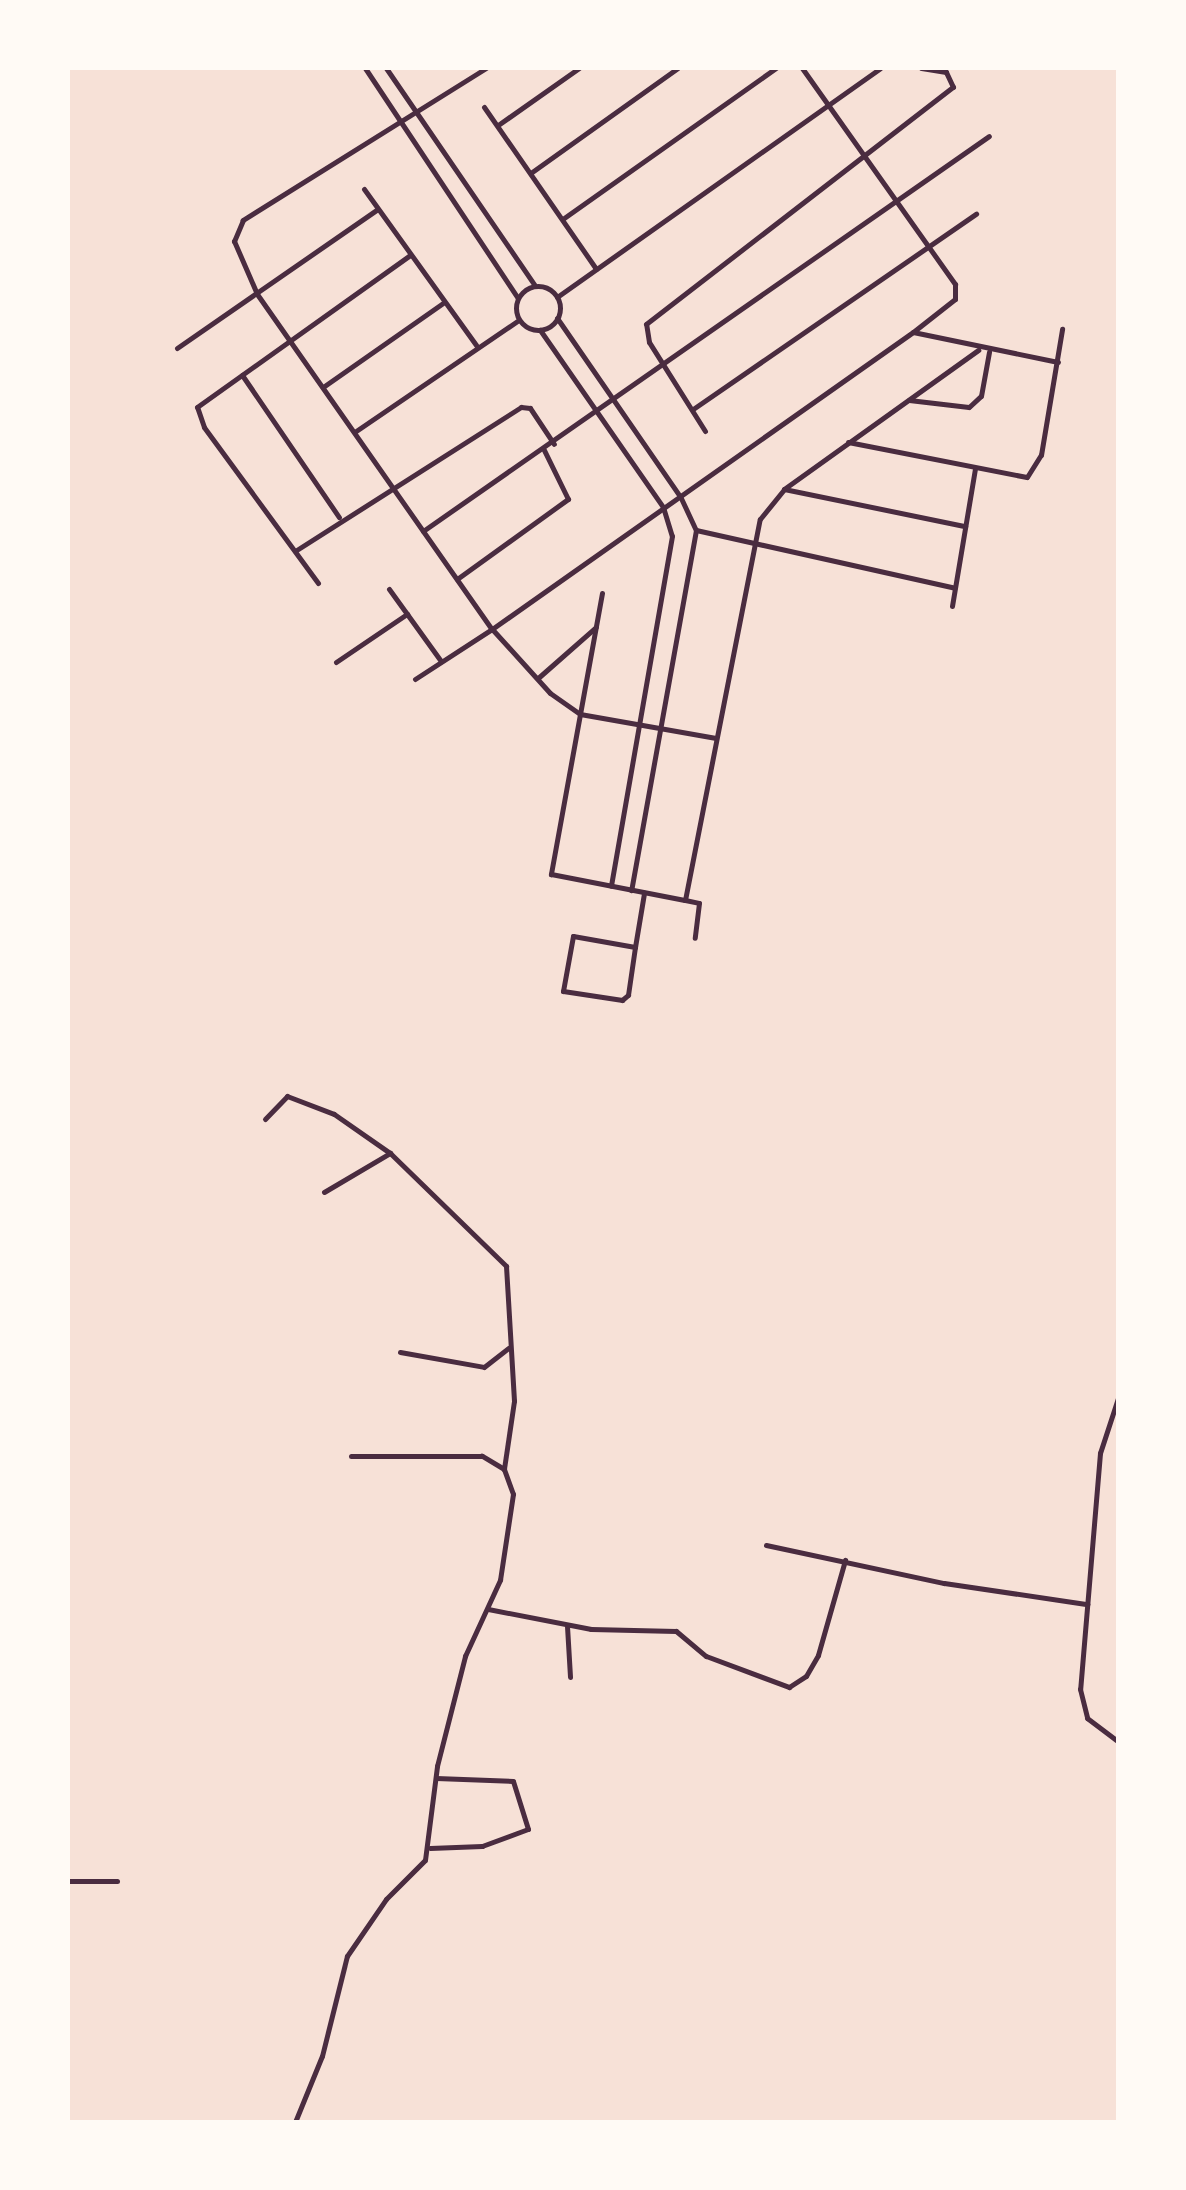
<!DOCTYPE html>
<style>
body{margin:0}
#map{position:relative;width:1186px;height:2190px;overflow:hidden;background:#f7e1d7;font-family:"Public Sans",sans-serif}
div>[style]{position:absolute}
.minor>*{height:5px;margin:-2.5px;padding:0 2.5px;transform-origin:2.5px;border-radius:2.5px;background:#4a2c40}
.minor>.ring{margin:-2.5px;padding:0;box-sizing:content-box;background:none;border:5px solid #4a2c40;border-radius:50%}
span{translate:-50% -50%;white-space:nowrap;text-align:center;line-height:1.15;-webkit-text-stroke:9px #fffaf5;paint-order:stroke}
.frame{position:absolute;inset:0;border:70px solid #fffaf5;pointer-events:none}
</style>
<div id="map">
<div class="minor">
<div style="left:365px;top:68px;width:276px;rotate:56.4deg"></div>
<div style="left:386px;top:68px;width:264px;rotate:55.6deg"></div>
<div style="left:486px;top:68px;width:287px;rotate:148deg"></div>
<div style="left:243px;top:220px;width:23px;rotate:113deg"></div>
<div style="left:234px;top:241px;width:58px;rotate:66.5deg"></div>
<div style="left:257px;top:294px;width:409px;rotate:55deg"></div>
<div style="left:492px;top:629px;width:515px;rotate:-35.2deg"></div>
<div style="left:802px;top:68px;width:265px;rotate:54.7deg"></div>
<div style="left:955px;top:284px;width:15px;rotate:90deg"></div>
<div style="left:955px;top:299px;width:53px;rotate:141.8deg"></div>
<div style="left:913px;top:332px;width:148px;rotate:11.7deg"></div>
<div style="left:484px;top:107px;width:197px;rotate:55.3deg"></div>
<div style="left:498px;top:125px;width:99px;rotate:-35.1deg"></div>
<div style="left:532px;top:172px;width:179px;rotate:-35.5deg"></div>
<div style="left:364px;top:189px;width:192px;rotate:54.3deg"></div>
<div style="left:564px;top:218px;width:260px;rotate:-35.3deg"></div>
<div class="ring" style="left:516px;top:286px;width:39px;height:39px"></div>
<div style="left:557px;top:297px;width:396px;rotate:-35.3deg"></div>
<div style="left:557px;top:318px;width:216px;rotate:55.4deg"></div>
<div style="left:680px;top:496px;width:38px;rotate:65deg"></div>
<div style="left:696px;top:530px;width:366px;rotate:100.2deg"></div>
<div style="left:540px;top:330px;width:216px;rotate:55.2deg"></div>
<div style="left:663px;top:507px;width:30px;rotate:73deg"></div>
<div style="left:672px;top:536px;width:355px;rotate:99.9deg"></div>
<div style="left:177px;top:348px;width:244px;rotate:-34.7deg"></div>
<div style="left:242px;top:375px;width:172px;rotate:55.7deg"></div>
<div style="left:323px;top:387px;width:146px;rotate:-35deg"></div>
<div style="left:909px;top:400px;width:60px;rotate:6.7deg"></div>
<div style="left:969px;top:407px;width:16px;rotate:-43deg"></div>
<div style="left:981px;top:396px;width:45px;rotate:-79.7deg"></div>
<div style="left:693px;top:409px;width:344px;rotate:-34.6deg"></div>
<div style="left:356px;top:431px;width:197px;rotate:-34.3deg"></div>
<div style="left:705px;top:431px;width:105px;rotate:-122.2deg"></div>
<div style="left:649px;top:342px;width:18px;rotate:-99deg"></div>
<div style="left:646px;top:324px;width:388px;rotate:-37.7deg"></div>
<div style="left:953px;top:87px;width:17px;rotate:-115deg"></div>
<div style="left:946px;top:72px;width:25px;rotate:-171deg"></div>
<div style="left:848px;top:442px;width:182px;rotate:11.1deg"></div>
<div style="left:1027px;top:477px;width:26px;rotate:-58deg"></div>
<div style="left:1041px;top:455px;width:128px;rotate:-80.5deg"></div>
<div style="left:784px;top:489px;width:185px;rotate:11.6deg"></div>
<div style="left:696px;top:530px;width:265px;rotate:12.6deg"></div>
<div style="left:423px;top:531px;width:690px;rotate:-34.91deg"></div>
<div style="left:295px;top:551px;width:268px;rotate:-32.5deg"></div>
<div style="left:521px;top:407px;width:9px;rotate:6deg"></div>
<div style="left:530px;top:408px;width:43px;rotate:56.3deg"></div>
<div style="left:457px;top:579px;width:137px;rotate:-35.8deg"></div>
<div style="left:568px;top:499px;width:55px;rotate:-116.1deg"></div>
<div style="left:318px;top:583px;width:193px;rotate:-126.2deg"></div>
<div style="left:204px;top:427px;width:21px;rotate:-109deg"></div>
<div style="left:197px;top:407px;width:262px;rotate:-35.5deg"></div>
<div style="left:389px;top:589px;width:89px;rotate:54.2deg"></div>
<div style="left:602px;top:593px;width:286px;rotate:100.3deg"></div>
<div style="left:551px;top:874px;width:136px;rotate:11deg"></div>
<div style="left:685px;top:900px;width:388px;rotate:-78.9deg"></div>
<div style="left:760px;top:519px;width:38px;rotate:-51deg"></div>
<div style="left:784px;top:489px;width:239px;rotate:-35.6deg"></div>
<div style="left:952px;top:606px;width:140px;rotate:-80.5deg"></div>
<div style="left:336px;top:662px;width:86px;rotate:-34.1deg"></div>
<div style="left:538px;top:678px;width:77px;rotate:-41.3deg"></div>
<div style="left:415px;top:679px;width:92px;rotate:-33deg"></div>
<div style="left:492px;top:629px;width:86px;rotate:47.8deg"></div>
<div style="left:550px;top:693px;width:37px;rotate:35deg"></div>
<div style="left:580px;top:714px;width:138px;rotate:10deg"></div>
<div style="left:685px;top:900px;width:14px;rotate:12deg"></div>
<div style="left:699px;top:903px;width:35px;rotate:97deg"></div>
<div style="left:635px;top:947px;width:63px;rotate:-169.9deg"></div>
<div style="left:573px;top:936px;width:56px;rotate:100.3deg"></div>
<div style="left:563px;top:991px;width:60px;rotate:8.7deg"></div>
<div style="left:622px;top:1000px;width:8px;rotate:-40deg"></div>
<div style="left:628px;top:995px;width:49px;rotate:-81.7deg"></div>
<div style="left:635px;top:947px;width:55px;rotate:-80.5deg"></div>
<div style="left:265px;top:1119px;width:32px;rotate:-46deg"></div>
<div style="left:287px;top:1096px;width:50px;rotate:21deg"></div>
<div style="left:334px;top:1114px;width:68px;rotate:34.9deg"></div>
<div style="left:390px;top:1153px;width:162px;rotate:44.2deg"></div>
<div style="left:506px;top:1266px;width:135px;rotate:86.6deg"></div>
<div style="left:514px;top:1401px;width:69px;rotate:98.4deg"></div>
<div style="left:324px;top:1192px;width:77px;rotate:-30.6deg"></div>
<div style="left:400px;top:1352px;width:85px;rotate:10.1deg"></div>
<div style="left:484px;top:1367px;width:31px;rotate:-38deg"></div>
<div style="left:1118px;top:1398px;width:58px;rotate:108.1deg"></div>
<div style="left:1100px;top:1453px;width:237px;rotate:94.8deg"></div>
<div style="left:1080px;top:1689px;width:30px;rotate:76deg"></div>
<div style="left:1087px;top:1718px;width:39px;rotate:37deg"></div>
<div style="left:766px;top:1545px;width:182px;rotate:12.1deg"></div>
<div style="left:944px;top:1583px;width:145px;rotate:8.4deg"></div>
<div style="left:488px;top:1609px;width:105px;rotate:11deg"></div>
<div style="left:591px;top:1629px;width:85px;rotate:1.3deg"></div>
<div style="left:676px;top:1631px;width:39px;rotate:40deg"></div>
<div style="left:706px;top:1656px;width:89px;rotate:20.5deg"></div>
<div style="left:789px;top:1687px;width:20px;rotate:-33deg"></div>
<div style="left:806px;top:1676px;width:24px;rotate:-60deg"></div>
<div style="left:818px;top:1655px;width:99px;rotate:-74.1deg"></div>
<div style="left:567px;top:1626px;width:51px;rotate:86.6deg"></div>
<div style="left:430px;top:1848px;width:52px;rotate:-2.2deg"></div>
<div style="left:482px;top:1846px;width:49px;rotate:-20.3deg"></div>
<div style="left:528px;top:1829px;width:50px;rotate:-107.4deg"></div>
<div style="left:513px;top:1781px;width:77px;rotate:-177.8deg"></div>
<div style="left:68px;top:1881px;width:49px"></div>
<div style="left:295px;top:2122px;width:71px;rotate:-67.8deg"></div>
<div style="left:322px;top:2056px;width:103px;rotate:-76deg"></div>
<div style="left:347px;top:1956px;width:69px;rotate:-55.6deg"></div>
<div style="left:386px;top:1899px;width:55px;rotate:-45deg"></div>
<div style="left:425px;top:1860px;width:95px;rotate:-82.7deg"></div>
<div style="left:437px;top:1766px;width:114px;rotate:-75.7deg"></div>
<div style="left:465px;top:1656px;width:84px;rotate:-65.3deg"></div>
<div style="left:500px;top:1580px;width:87px;rotate:-81.4deg"></div>
<div style="left:513px;top:1494px;width:27px;rotate:-110deg"></div>
<div style="left:504px;top:1469px;width:26px;rotate:-149deg"></div>
<div style="left:482px;top:1456px;width:131px;rotate:180deg"></div>
</div>
<div class="frame"></div>
</div>
